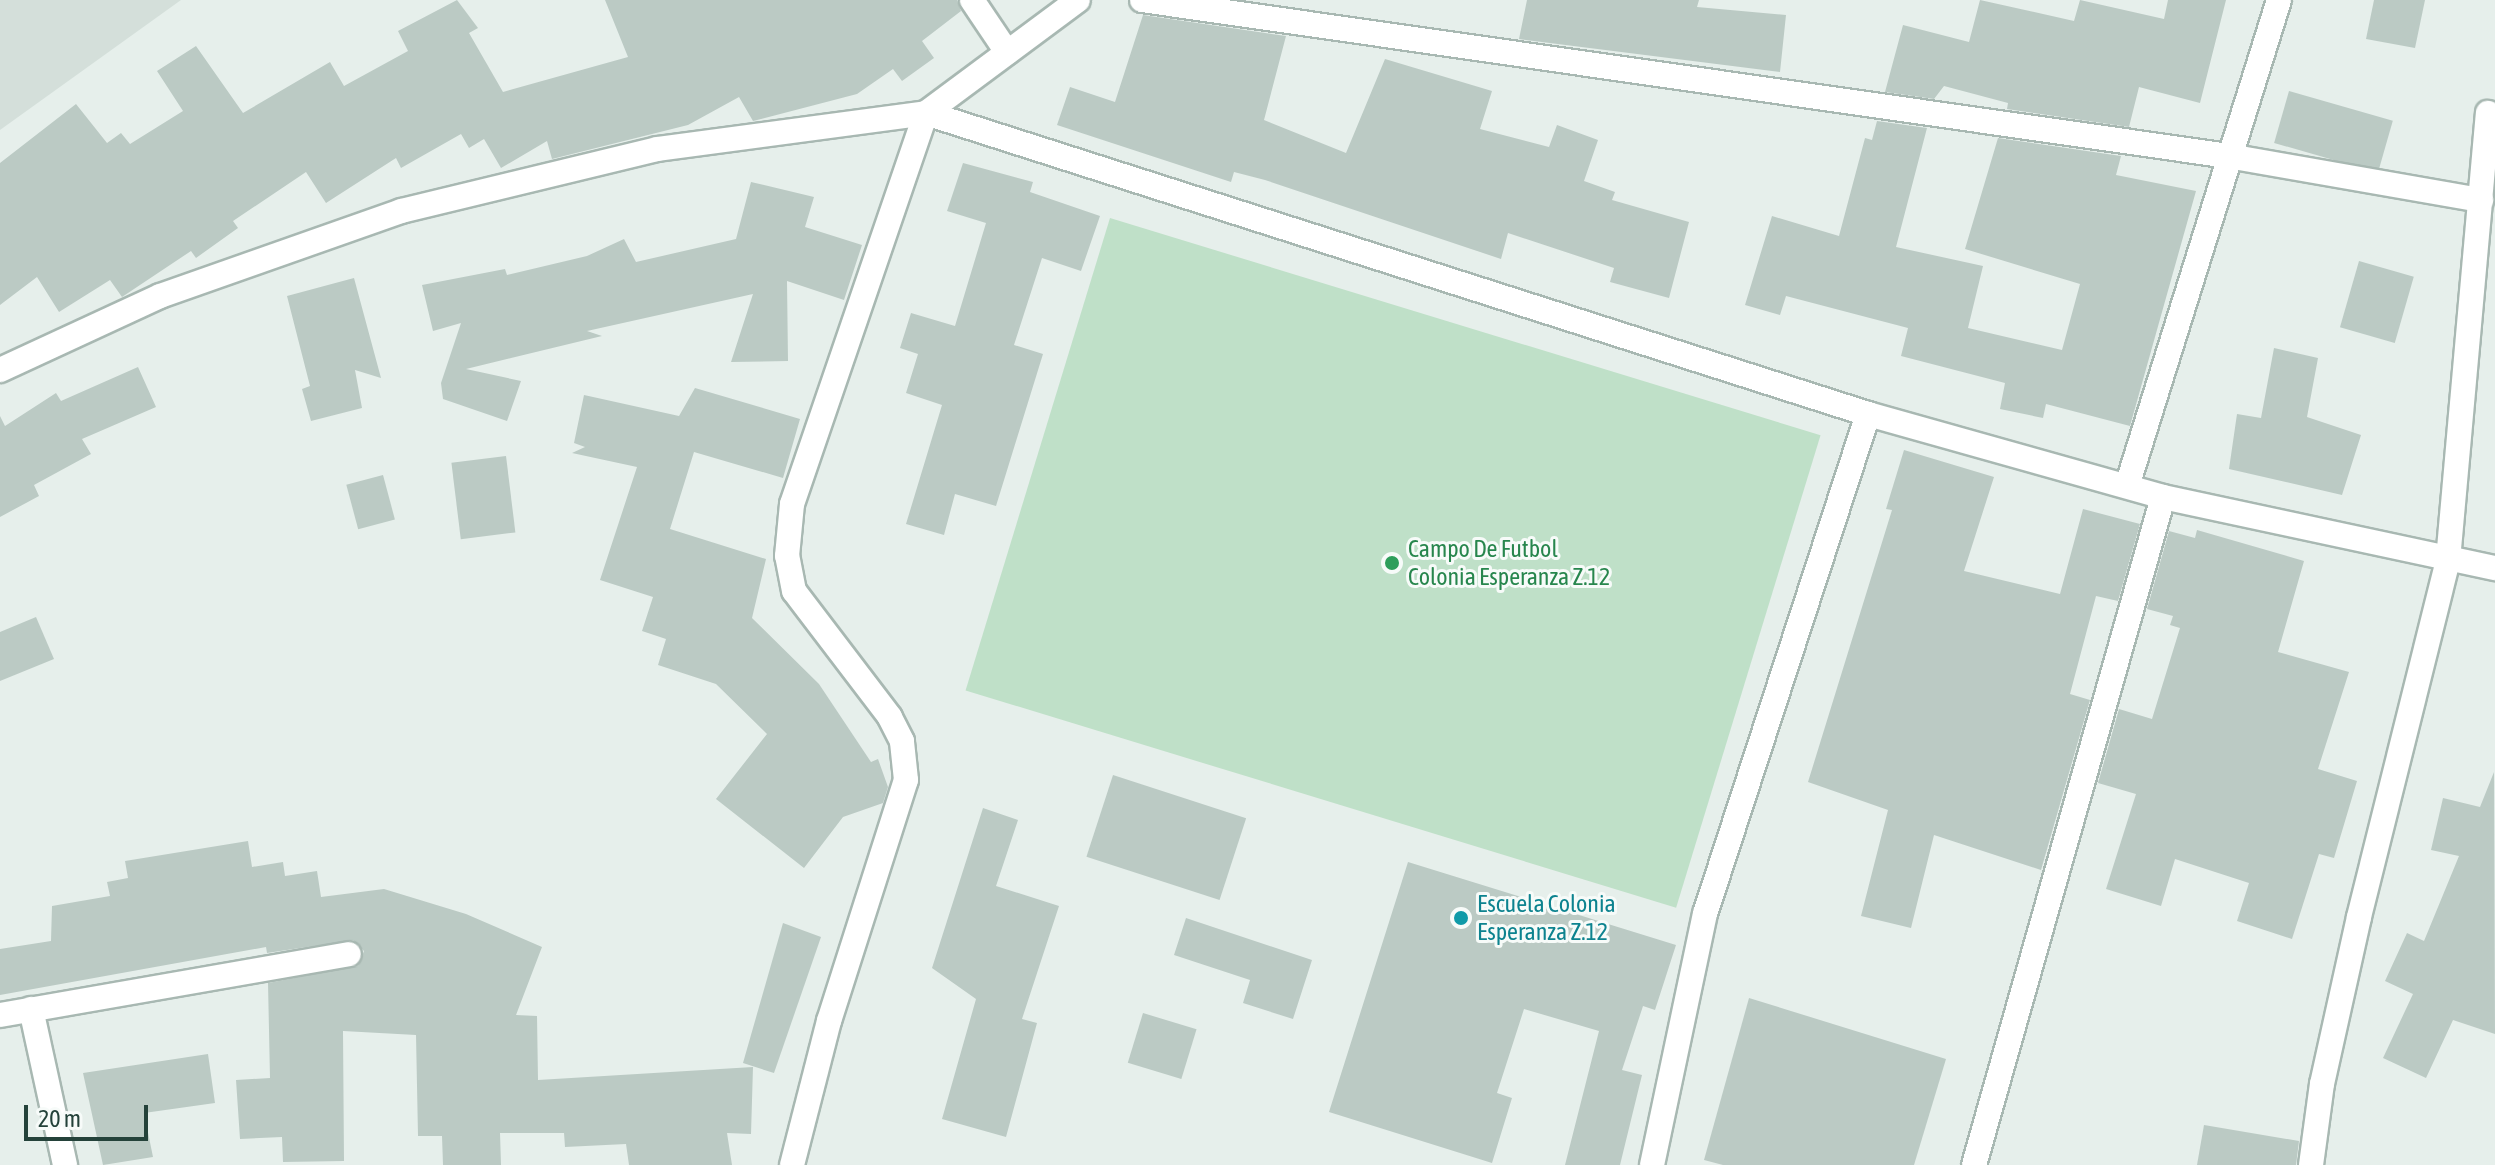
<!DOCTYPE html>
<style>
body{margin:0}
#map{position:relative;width:2495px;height:1165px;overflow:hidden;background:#e6efeb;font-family:"Asap Condensed",sans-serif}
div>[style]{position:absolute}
.built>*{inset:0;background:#d4dfda}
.green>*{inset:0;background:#bfe0c8;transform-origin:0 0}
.building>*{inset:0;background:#bbcac4;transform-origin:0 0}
.roads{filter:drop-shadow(2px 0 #a8b8b2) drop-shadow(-2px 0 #a8b8b2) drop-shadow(0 2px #a8b8b2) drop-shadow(0 -2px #a8b8b2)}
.street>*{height:24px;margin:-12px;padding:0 12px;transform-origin:12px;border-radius:12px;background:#fff}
.dots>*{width:22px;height:22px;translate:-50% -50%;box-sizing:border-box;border:4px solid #f7fbf9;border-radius:50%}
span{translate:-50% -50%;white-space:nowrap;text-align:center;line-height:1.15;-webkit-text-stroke:6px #f7fbf9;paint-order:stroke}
.leisure-label{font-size:24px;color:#27864d}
.left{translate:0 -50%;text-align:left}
.culture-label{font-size:24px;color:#0d838f}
.scale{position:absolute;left:24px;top:1105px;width:124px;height:36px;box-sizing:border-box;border:4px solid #24423a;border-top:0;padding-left:10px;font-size:24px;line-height:28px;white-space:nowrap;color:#24423a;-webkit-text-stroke:6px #f7fbf9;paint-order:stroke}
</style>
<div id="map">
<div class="built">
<div style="clip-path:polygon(0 0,181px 0,0 130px)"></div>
</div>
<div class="green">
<div style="left:1110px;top:218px;width:743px;height:494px;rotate:17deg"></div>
</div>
<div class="building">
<div style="clip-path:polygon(457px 0,478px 28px,469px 33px,503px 92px,628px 57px,605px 0,957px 0,961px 11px,922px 41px,934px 58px,902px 81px,893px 69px,857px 94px,753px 121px,739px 97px,688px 125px,552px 159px,547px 141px,501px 168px,484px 139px,469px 148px,461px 134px,401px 168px,396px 158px,326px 203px,306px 172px,233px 221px,238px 228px,196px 258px,191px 251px,122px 297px,110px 280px,59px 312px,37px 277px,0 305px,0 163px,76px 104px,107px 143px,121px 133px,130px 144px,183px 111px,157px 71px,196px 46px,243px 113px,330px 62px,344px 86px,408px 51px,398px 31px)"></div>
<div style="clip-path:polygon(1527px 0,1699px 0,1697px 7px,1786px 15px,1780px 72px,1519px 39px)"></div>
<div style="clip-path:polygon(1980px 0,2074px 21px,2080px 0,2164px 19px,2168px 0,2226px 0,2200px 103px,2139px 87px,2129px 127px,2007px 109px,2008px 103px,1944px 86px,1934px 99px,1885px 92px,1903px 25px,1969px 42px)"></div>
<div style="clip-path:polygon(2374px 0,2425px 0,2415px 48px,2366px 39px)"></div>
<div style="clip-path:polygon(1143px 15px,1286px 36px,1264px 120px,1346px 153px,1385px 59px,1492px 91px,1480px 129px,1549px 147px,1557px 125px,1598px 140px,1584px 181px,1615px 192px,1612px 200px,1689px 222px,1669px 298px,1610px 282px,1614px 268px,1508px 233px,1501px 259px,1265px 180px,1234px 172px,1231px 182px,1057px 125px,1070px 87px,1115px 102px)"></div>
<div style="left:2289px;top:91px;width:108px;height:54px;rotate:16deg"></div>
<div style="clip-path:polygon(1877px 121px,1927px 128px,1896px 247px,1983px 266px,1968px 328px,2062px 350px,2080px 284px,1965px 249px,1998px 138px,2121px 156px,2116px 175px,2196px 191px,2130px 426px,2046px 404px,2043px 418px,2000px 409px,2005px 383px,1901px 356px,1908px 328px,1786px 296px,1780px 315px,1745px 305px,1772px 216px,1839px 236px,1865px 138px,1872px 140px)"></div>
<div style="clip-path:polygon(963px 163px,1033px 182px,1030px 192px,1100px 216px,1081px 271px,1042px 258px,1014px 345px,1043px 354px,996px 506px,955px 494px,944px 535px,906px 524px,942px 405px,906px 393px,918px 354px,900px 348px,911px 313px,955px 326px,986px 223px,947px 211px)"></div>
<div style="clip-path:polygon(751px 182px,814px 197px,805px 227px,862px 245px,844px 300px,787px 281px,788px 361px,731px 362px,753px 294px,587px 331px,602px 336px,466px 369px,521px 381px,507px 421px,443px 399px,441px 383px,461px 323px,433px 331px,422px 285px,505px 269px,507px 275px,587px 256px,624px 239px,636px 262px,736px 239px)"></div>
<div style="left:2359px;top:261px;width:57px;height:69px;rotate:16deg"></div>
<div style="clip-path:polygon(354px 278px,381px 378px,355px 370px,362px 408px,311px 421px,302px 389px,310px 386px,287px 296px)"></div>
<div style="clip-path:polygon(2274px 348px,2318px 358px,2307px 417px,2361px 435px,2342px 495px,2229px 469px,2237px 414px,2261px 418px)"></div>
<div style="clip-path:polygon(138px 367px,156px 407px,82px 439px,91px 454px,34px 485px,39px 496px,0 517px,0 416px,5px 426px,56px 393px,61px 401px)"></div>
<div style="clip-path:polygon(695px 388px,800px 419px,783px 478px,694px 452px,670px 529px,766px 559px,752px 618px,819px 684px,871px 762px,878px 759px,888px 787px,883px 803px,843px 817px,804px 868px,716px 799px,767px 734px,716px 684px,658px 665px,666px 639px,642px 631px,653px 597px,600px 580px,637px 467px,572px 453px,585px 447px,574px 443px,584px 395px,679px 416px)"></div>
<div style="clip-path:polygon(1904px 450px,1994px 477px,1964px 571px,2060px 594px,2083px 509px,2140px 524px,2118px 601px,2096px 596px,2070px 694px,2090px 700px,2041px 870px,1934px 835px,1911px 928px,1861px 916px,1888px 810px,1808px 782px,1892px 510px,1886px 509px)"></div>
<div style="left:506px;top:456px;width:77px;height:55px;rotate:83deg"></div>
<div style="left:383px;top:475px;width:46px;height:38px;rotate:75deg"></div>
<div style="clip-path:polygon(2197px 530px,2304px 561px,2278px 652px,2349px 672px,2318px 769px,2357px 781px,2334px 858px,2319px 854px,2292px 939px,2237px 921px,2249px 883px,2175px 859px,2161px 906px,2106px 889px,2136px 794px,2098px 783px,2119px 709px,2152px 719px,2180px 628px,2170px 625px,2173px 616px,2147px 609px,2169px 531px,2195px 538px)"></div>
<div style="clip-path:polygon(36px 617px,54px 659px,0 681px,0 632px)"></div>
<div style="clip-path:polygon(2494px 772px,2495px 1034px,2453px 1020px,2426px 1078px,2383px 1058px,2413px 994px,2385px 981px,2407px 933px,2424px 941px,2459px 856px,2431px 850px,2443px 798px,2480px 807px)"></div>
<div style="left:1113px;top:775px;width:140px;height:86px;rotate:18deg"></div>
<div style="clip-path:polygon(983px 808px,1018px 820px,996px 886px,1059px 906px,1022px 1019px,1037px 1023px,1006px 1137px,942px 1119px,976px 999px,932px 968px)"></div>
<div style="clip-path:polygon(248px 841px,252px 867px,283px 862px,285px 876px,317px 871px,321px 897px,384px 889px,466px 914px,542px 947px,516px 1015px,537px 1016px,538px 1080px,753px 1067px,751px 1134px,727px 1133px,732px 1165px,629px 1165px,626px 1144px,565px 1147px,564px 1133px,500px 1133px,501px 1165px,443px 1165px,442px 1136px,418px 1136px,416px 1035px,343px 1031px,344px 1161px,283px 1162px,282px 1137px,240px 1139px,236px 1080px,270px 1078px,268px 983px,358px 966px,364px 951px,353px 940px,267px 953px,266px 947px,0 995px,0 949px,51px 941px,52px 906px,110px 896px,107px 882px,128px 878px,125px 861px)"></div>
<div style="clip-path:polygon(1408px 862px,1676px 945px,1655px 1010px,1643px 1006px,1622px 1070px,1642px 1075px,1620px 1165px,1565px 1165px,1599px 1031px,1524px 1009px,1497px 1093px,1512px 1098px,1492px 1163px,1329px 1112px)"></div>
<div style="clip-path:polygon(1186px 918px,1312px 960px,1293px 1019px,1243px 1003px,1250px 980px,1174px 955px)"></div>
<div style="clip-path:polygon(783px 923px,821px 937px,774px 1073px,743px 1063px)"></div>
<div style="clip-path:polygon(1749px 998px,1946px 1059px,1914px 1165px,1723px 1165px,1704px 1160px)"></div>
<div style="left:1143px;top:1013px;width:56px;height:52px;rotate:17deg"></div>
<div style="clip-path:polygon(208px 1054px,215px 1103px,144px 1113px,153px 1157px,103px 1165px,83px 1073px)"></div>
<div style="clip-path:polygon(2204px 1125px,2299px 1141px,2296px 1165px,2197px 1165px)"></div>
</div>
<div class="roads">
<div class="street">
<div style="left:972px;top:0;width:63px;rotate:56.1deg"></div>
<div style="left:1142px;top:0;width:1097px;rotate:8.17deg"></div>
<div style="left:2228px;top:156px;width:257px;rotate:9.9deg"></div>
<div style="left:0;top:370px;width:176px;rotate:-24.8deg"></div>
<div style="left:160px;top:296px;width:256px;rotate:-19.4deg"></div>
<div style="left:401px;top:211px;width:263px;rotate:-13.6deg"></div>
<div style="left:657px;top:149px;width:271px;rotate:-7.6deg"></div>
<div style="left:926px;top:113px;width:989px;rotate:17.72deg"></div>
<div style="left:1868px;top:414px;width:306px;rotate:15.7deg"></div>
<div style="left:2163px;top:497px;width:340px;rotate:12.1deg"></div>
<div style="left:2127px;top:486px;width:509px;rotate:-72.63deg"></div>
<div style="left:31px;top:1009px;width:160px;rotate:77.7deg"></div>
<div style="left:0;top:1015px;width:354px;rotate:-9.9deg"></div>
<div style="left:792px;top:1165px;width:149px;rotate:-75.6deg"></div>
<div style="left:829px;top:1021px;width:253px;rotate:-72.3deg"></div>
<div style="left:906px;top:780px;width:39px;rotate:-96deg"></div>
<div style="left:902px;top:741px;width:27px;rotate:-117deg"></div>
<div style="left:890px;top:717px;width:158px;rotate:-127.3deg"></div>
<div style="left:794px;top:591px;width:36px;rotate:-101deg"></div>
<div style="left:787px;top:556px;width:52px;rotate:-84.5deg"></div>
<div style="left:792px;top:504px;width:413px;rotate:-71.1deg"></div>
<div style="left:926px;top:113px;width:189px;rotate:-36.6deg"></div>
<div style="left:1652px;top:1165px;width:257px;rotate:-78.1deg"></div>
<div style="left:1705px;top:914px;width:526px;rotate:-71.94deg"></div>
<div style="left:1974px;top:1165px;width:694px;rotate:-74.2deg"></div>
<div style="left:2311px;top:1165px;width:82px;rotate:-82.3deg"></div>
<div style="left:2322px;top:1084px;width:171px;rotate:-77.5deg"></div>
<div style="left:2359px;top:917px;width:368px;rotate:-76deg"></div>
<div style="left:2448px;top:560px;width:449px;rotate:-84.9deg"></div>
</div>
</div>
<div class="dots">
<div style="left:1392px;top:563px;background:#2e9e5b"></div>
<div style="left:1461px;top:918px;background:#0f9aa8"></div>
</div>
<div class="leisure-label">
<span class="left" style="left:1408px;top:563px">Campo De Futbol<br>Colonia Esperanza Z.12</span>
</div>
<div class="culture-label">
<span class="left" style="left:1477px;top:918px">Escuela Colonia<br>Esperanza Z.12</span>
</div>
<div class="scale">20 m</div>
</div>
